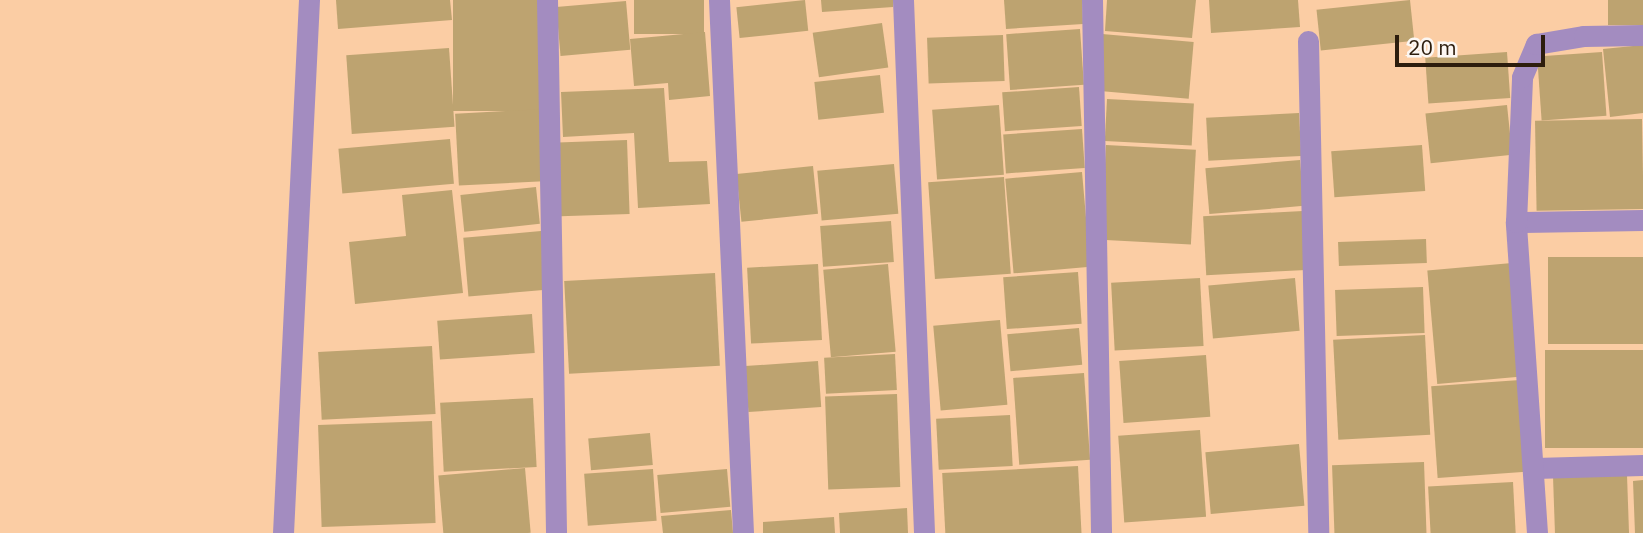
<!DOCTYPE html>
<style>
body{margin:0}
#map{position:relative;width:1643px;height:533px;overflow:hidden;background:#fbcda4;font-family:"IBM Plex Sans",sans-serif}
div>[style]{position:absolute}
.building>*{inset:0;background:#bda370;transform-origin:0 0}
.minor>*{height:21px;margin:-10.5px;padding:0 10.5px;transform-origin:10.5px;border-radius:10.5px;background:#a38cc0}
span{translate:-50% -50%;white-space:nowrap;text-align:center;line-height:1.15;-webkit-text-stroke:6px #fcf7f3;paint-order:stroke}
.scale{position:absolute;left:1395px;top:35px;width:150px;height:32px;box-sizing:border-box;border:4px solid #2d1d0d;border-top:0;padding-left:9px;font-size:21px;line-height:24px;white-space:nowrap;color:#2d1d0d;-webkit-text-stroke:5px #fcf7f3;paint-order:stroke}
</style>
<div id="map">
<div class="building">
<div style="clip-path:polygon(336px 0,450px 0,452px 20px,338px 29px)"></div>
<div style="left:453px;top:0;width:87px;height:111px"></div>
<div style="left:634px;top:0;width:70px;height:34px"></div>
<div style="left:805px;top:0;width:31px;height:69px;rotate:84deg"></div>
<div style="clip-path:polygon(821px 0,893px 0,893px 7px,822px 12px)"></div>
<div style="clip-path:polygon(1004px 0,1082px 0,1083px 24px,1006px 29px)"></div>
<div style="clip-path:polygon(1107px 0,1196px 0,1192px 38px,1105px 31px)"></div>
<div style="clip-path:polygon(1209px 0,1298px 0,1300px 27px,1211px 33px)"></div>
<div style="left:1410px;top:0;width:41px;height:94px;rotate:84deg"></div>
<div style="left:1608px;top:0;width:35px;height:25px"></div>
<div style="left:626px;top:1px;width:49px;height:70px;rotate:85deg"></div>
<div style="left:882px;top:23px;width:45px;height:70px;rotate:82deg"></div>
<div style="left:1080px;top:29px;width:56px;height:74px;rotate:86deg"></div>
<div style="clip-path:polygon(705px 32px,710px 96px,669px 100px,668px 83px,634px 86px,630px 39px)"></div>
<div style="left:1102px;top:34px;width:92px;height:57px;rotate:5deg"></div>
<div style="left:1003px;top:35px;width:46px;height:76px;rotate:88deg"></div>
<div style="clip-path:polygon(1643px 45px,1643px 113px,1610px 117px,1603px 49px)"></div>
<div style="left:449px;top:48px;width:79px;height:103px;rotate:86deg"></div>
<div style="left:1507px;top:52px;width:46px;height:82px;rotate:86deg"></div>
<div style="left:1602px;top:52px;width:64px;height:65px;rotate:86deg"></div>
<div style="left:880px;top:75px;width:38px;height:66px;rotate:84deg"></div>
<div style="left:1079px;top:87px;width:39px;height:77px;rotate:86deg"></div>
<div style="clip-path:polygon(664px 88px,669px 162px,707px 161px,710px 204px,638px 208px,634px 133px,563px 137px,561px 92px)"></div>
<div style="left:1107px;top:99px;width:87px;height:42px;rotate:3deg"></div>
<div style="left:999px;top:105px;width:70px;height:67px;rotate:86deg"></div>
<div style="left:1507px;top:105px;width:50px;height:82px;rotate:84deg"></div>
<div style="left:545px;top:109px;width:72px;height:90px;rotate:87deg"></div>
<div style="left:1299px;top:113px;width:43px;height:93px;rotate:87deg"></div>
<div style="left:1642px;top:119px;width:90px;height:107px;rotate:89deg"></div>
<div style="left:1082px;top:129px;width:39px;height:79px;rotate:86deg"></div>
<div style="left:450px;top:139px;width:45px;height:112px;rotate:85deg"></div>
<div style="left:627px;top:140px;width:74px;height:69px;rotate:88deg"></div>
<div style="left:1106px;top:145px;width:90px;height:95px;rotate:3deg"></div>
<div style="left:1422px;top:145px;width:46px;height:91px;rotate:86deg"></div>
<div style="left:1300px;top:160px;width:46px;height:95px;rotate:85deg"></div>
<div style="left:894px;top:164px;width:50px;height:77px;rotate:85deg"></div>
<div style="left:813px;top:166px;width:48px;height:77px;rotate:84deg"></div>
<div style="left:1082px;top:172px;width:95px;height:77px;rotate:85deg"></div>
<div style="left:1004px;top:177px;width:97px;height:76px;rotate:86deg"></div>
<div style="left:536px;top:187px;width:37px;height:76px;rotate:84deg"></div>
<div style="clip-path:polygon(452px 190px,463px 293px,355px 304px,349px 242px,406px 236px,402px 195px)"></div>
<div style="left:1303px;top:211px;width:59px;height:100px;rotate:87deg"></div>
<div style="left:891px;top:221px;width:41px;height:71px;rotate:86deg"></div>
<div style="left:541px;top:231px;width:59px;height:78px;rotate:85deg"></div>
<div style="left:1426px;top:239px;width:24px;height:88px;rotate:88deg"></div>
<div style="left:1643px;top:257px;width:87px;height:95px;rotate:90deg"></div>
<div style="left:1512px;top:263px;width:114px;height:85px;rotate:85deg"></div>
<div style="left:818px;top:264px;width:76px;height:71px;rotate:87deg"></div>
<div style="left:888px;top:264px;width:88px;height:65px;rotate:85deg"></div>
<div style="left:1078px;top:272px;width:52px;height:75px;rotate:86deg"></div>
<div style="left:715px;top:273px;width:93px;height:151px;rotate:87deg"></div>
<div style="left:1200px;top:278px;width:68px;height:89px;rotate:87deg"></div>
<div style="left:1295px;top:278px;width:53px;height:87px;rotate:85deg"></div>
<div style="left:1423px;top:287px;width:46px;height:88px;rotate:88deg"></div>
<div style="left:532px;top:314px;width:39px;height:95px;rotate:86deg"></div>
<div style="left:1000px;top:320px;width:85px;height:67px;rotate:85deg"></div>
<div style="left:1079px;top:328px;width:37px;height:72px;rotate:85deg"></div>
<div style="left:1425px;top:335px;width:100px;height:92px;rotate:87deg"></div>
<div style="left:432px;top:346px;width:68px;height:114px;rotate:87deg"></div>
<div style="left:1643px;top:350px;width:98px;height:98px;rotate:90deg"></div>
<div style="left:895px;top:354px;width:36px;height:71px;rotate:87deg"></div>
<div style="left:1206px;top:355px;width:62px;height:87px;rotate:86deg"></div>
<div style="left:818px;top:361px;width:46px;height:73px;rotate:86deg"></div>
<div style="left:1084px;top:373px;width:87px;height:71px;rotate:86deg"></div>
<div style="left:1520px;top:380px;width:92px;height:89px;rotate:86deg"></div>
<div style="left:897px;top:394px;width:93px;height:72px;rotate:88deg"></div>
<div style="left:533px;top:398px;width:69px;height:93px;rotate:87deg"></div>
<div style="left:1010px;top:415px;width:51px;height:74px;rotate:87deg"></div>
<div style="left:432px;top:421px;width:102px;height:114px;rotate:88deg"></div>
<div style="left:1200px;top:430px;width:87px;height:82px;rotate:86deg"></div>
<div style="left:650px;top:433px;width:32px;height:62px;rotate:85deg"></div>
<div style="left:1299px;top:444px;width:62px;height:94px;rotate:85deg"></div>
<div style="left:1424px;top:462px;width:71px;height:92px;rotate:88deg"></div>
<div style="left:1078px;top:466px;width:67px;height:136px;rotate:87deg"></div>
<div style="left:525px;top:468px;width:65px;height:87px;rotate:85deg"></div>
<div style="left:653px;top:469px;width:52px;height:69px;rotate:86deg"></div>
<div style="left:727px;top:469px;width:38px;height:70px;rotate:85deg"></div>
<div style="left:1627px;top:475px;width:58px;height:74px;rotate:88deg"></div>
<div style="clip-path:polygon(1643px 480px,1643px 533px,1635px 533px,1633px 481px)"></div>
<div style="left:1513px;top:482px;width:51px;height:85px;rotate:87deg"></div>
<div style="clip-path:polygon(907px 508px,908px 533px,840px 533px,839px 513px)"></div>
<div style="clip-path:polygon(731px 510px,733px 533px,663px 533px,661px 516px)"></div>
<div style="clip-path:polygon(834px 517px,835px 533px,763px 533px,763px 522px)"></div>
</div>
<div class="minor">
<div style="left:547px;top:0;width:533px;rotate:89.03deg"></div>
<div style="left:719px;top:0;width:534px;rotate:87.42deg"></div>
<div style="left:903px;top:0;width:533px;rotate:87.74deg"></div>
<div style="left:1092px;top:0;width:533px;rotate:89.03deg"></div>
<div style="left:1308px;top:41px;width:492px;rotate:88.8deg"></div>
<div style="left:1516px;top:222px;width:127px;rotate:-0.9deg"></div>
<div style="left:1535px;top:468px;width:108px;rotate:-1.6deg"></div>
<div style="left:283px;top:533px;width:534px;rotate:-87.21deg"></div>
<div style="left:1537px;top:533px;width:312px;rotate:-93.9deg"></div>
<div style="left:1516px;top:222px;width:145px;rotate:-87.6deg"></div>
<div style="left:1522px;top:77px;width:36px;rotate:-67deg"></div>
<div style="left:1536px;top:44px;width:49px;rotate:-9.5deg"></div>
<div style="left:1584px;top:36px;width:59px;rotate:-1deg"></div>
</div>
<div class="scale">20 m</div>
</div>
